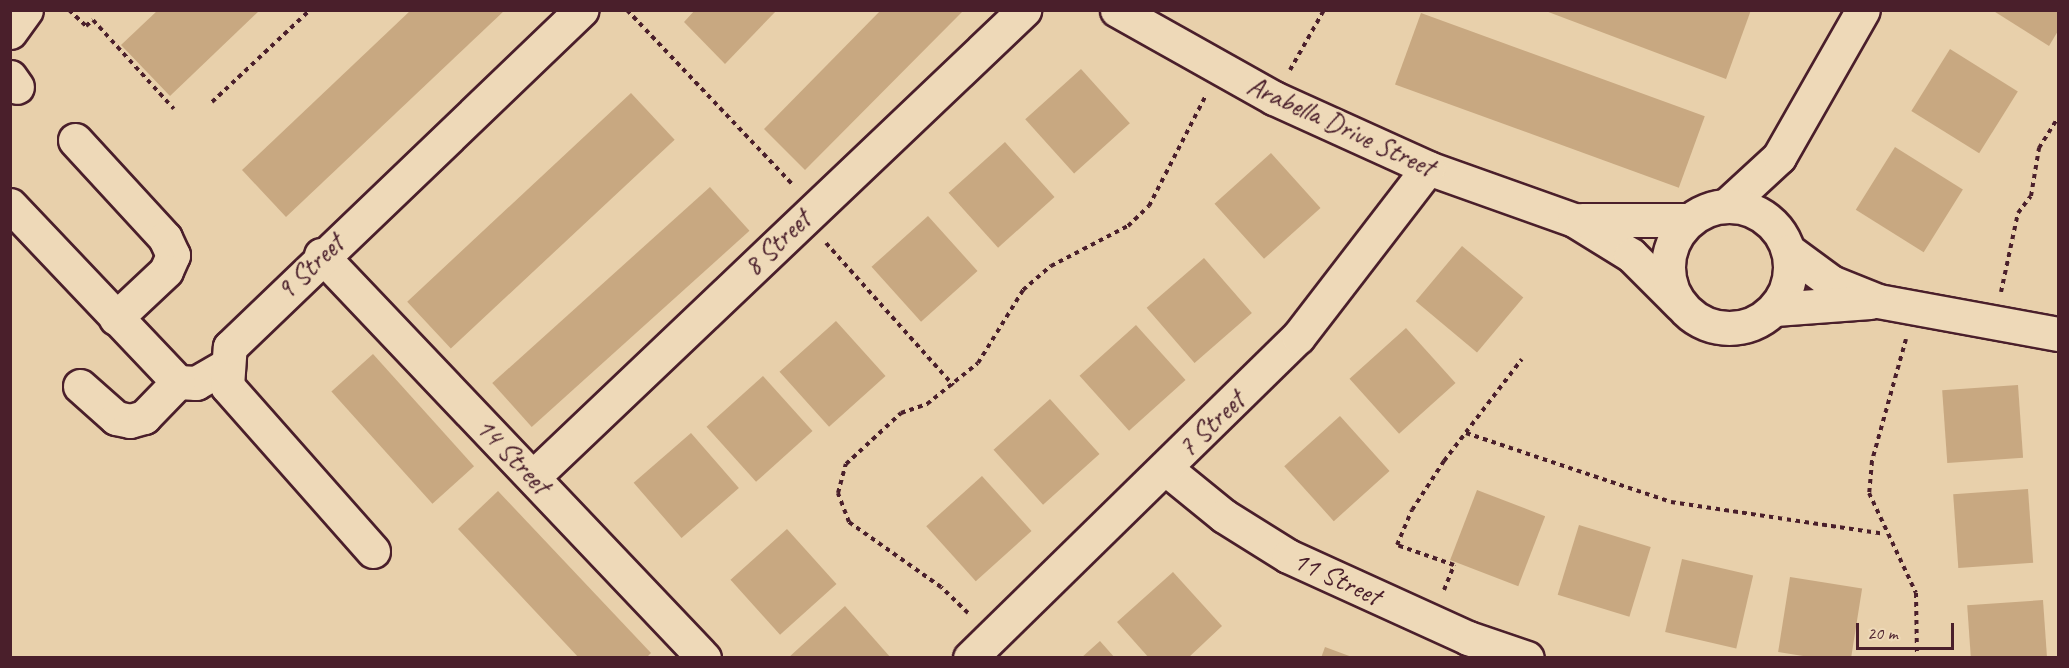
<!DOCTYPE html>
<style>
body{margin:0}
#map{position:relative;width:2069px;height:668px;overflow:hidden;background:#e8d0ab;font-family:Caveat,sans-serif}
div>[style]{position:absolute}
.building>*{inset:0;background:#c8a881;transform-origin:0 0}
.path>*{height:4px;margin-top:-2px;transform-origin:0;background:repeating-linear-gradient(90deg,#4a1f2b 0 4.5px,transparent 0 9px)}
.roads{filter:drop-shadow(2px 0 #4a1f2b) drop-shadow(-2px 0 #4a1f2b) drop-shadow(0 2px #4a1f2b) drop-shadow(0 -2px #4a1f2b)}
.minor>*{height:33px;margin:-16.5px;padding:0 16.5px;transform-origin:16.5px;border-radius:16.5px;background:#eed9b8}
.minor>.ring{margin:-16.5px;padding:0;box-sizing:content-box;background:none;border:33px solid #eed9b8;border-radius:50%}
span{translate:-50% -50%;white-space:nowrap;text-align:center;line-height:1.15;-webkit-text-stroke:5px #eed9b8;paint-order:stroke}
.street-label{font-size:28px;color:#4a1f2b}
.frame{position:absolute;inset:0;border:12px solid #4a1f2b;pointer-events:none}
.scale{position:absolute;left:1856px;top:623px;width:98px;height:27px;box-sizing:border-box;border:3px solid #4a1f2b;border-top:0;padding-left:8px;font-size:18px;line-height:21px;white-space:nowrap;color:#4a1f2b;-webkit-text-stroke:4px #eed9b8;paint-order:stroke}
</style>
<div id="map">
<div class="building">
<div style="clip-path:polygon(158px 10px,260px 10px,170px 96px,121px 45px)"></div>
<div style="clip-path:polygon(411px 10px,505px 10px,286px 217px,242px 170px)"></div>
<div style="clip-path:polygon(695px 10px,777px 10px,725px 64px,684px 22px)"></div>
<div style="clip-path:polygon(881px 10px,962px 12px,805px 170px,764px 129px)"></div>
<div style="clip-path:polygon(1543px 10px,1751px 10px,1726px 79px)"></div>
<div style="clip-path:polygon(1992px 10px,2058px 10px,2058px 31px,2049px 46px)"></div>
<div style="left:1421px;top:13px;width:302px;height:76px;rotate:20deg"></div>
<div style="left:1950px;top:49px;width:80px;height:73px;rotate:32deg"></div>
<div style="left:1081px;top:69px;width:73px;height:75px;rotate:48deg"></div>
<div style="left:631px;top:93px;width:64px;height:306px;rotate:47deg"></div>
<div style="left:1005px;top:142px;width:74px;height:76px;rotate:48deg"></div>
<div style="left:1895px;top:147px;width:80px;height:74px;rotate:32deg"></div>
<div style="left:1271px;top:153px;width:74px;height:76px;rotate:48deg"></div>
<div style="left:710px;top:187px;width:59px;height:293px;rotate:48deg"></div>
<div style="left:928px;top:216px;width:74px;height:76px;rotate:48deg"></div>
<div style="left:1462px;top:246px;width:80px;height:72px;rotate:40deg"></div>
<div style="left:1204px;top:258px;width:73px;height:76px;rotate:49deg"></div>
<div style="left:836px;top:321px;width:74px;height:76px;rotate:48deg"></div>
<div style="left:1136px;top:325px;width:74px;height:76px;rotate:48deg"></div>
<div style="left:1406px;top:328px;width:74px;height:76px;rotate:48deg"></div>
<div style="left:373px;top:354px;width:151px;height:56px;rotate:48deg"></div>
<div style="left:763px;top:376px;width:74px;height:76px;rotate:48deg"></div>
<div style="left:2018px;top:385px;width:73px;height:76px;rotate:86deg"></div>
<div style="left:1050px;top:399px;width:74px;height:76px;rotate:48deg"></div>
<div style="left:1340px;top:416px;width:74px;height:75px;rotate:48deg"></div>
<div style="left:691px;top:433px;width:73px;height:76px;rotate:49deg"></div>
<div style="left:982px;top:476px;width:74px;height:75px;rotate:48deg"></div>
<div style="left:2028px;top:489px;width:74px;height:75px;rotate:86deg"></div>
<div style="left:1477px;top:490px;width:73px;height:75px;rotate:21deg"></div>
<div style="clip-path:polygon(498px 491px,651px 653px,646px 658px,579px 658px,458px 529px)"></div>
<div style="left:1579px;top:525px;width:75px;height:73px;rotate:17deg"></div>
<div style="left:787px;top:529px;width:74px;height:76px;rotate:48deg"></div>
<div style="left:1682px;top:559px;width:73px;height:75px;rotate:13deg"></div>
<div style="clip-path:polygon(1173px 572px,1222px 626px,1188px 658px,1149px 658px,1117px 622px)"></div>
<div style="left:1790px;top:577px;width:73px;height:76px;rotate:9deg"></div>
<div style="left:2043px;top:600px;width:58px;height:76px;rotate:86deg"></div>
<div style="clip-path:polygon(845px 606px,891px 658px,788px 658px)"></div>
<div style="clip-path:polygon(1100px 641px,1115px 658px,1081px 658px)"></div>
<div style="clip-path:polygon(1325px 647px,1352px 657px,1352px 658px,1321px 658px)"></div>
</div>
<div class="path">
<div style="left:69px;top:10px;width:23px;rotate:43deg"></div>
<div style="left:86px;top:26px;width:9px;rotate:-41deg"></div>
<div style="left:93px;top:20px;width:120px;rotate:47.7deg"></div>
<div style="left:627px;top:10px;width:241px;rotate:46.5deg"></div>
<div style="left:1290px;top:70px;width:69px;rotate:-60.5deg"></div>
<div style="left:212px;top:102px;width:134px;rotate:-43.2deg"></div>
<div style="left:826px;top:243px;width:191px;rotate:48.2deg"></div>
<div style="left:2001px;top:292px;width:81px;rotate:-77.9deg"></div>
<div style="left:2018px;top:213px;width:21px;rotate:-53deg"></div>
<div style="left:2031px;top:196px;width:49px;rotate:-80.5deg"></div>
<div style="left:2039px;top:148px;width:36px;rotate:-58deg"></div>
<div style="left:1906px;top:339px;width:127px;rotate:105.6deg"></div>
<div style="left:1872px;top:461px;width:32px;rotate:95deg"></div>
<div style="left:1869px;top:493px;width:110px;rotate:64.8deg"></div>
<div style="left:1916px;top:593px;width:65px;rotate:89.1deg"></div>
<div style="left:1466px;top:433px;width:216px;rotate:18.6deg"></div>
<div style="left:1671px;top:502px;width:215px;rotate:8.5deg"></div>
<div style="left:1444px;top:590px;width:27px;rotate:-68deg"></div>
<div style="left:1454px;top:565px;width:60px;rotate:-160.7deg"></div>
<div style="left:1397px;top:545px;width:38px;rotate:-67deg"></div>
<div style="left:1412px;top:510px;width:59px;rotate:-56.9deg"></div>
<div style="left:1444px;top:461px;width:128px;rotate:-52.6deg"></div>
<div style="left:968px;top:613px;width:37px;rotate:-136deg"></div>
<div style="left:941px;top:587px;width:113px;rotate:-144.8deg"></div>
<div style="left:849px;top:522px;width:31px;rotate:-111deg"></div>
<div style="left:838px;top:493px;width:30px;rotate:-75deg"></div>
<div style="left:846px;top:464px;width:75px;rotate:-42.8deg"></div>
<div style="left:901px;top:413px;width:28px;rotate:-19deg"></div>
<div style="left:927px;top:404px;width:65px;rotate:-38.8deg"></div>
<div style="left:978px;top:363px;width:86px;rotate:-58.3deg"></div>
<div style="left:1023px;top:290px;width:37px;rotate:-41deg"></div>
<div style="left:1051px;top:266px;width:87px;rotate:-27.5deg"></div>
<div style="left:1128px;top:226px;width:29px;rotate:-44deg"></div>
<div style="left:1149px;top:206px;width:123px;rotate:-62.8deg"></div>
</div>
<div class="roads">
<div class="minor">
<div style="left:1117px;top:10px;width:180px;rotate:29.3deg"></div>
<div style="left:1274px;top:98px;width:169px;rotate:24.4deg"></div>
<div style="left:1428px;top:168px;width:155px;rotate:19.6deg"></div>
<div style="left:1574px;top:220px;width:67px;rotate:31.6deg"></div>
<div style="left:1631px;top:255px;width:68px;rotate:45deg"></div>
<div style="left:10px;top:32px;width:27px;rotate:-54deg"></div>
<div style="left:10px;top:77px;width:12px;rotate:55deg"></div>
<div style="left:75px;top:140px;width:133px;rotate:47.4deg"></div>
<div style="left:165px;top:238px;width:19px;rotate:65deg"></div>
<div style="left:173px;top:255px;width:17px;rotate:114deg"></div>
<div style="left:166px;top:271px;width:69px;rotate:136.8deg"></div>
<div style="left:10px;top:205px;width:244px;rotate:46.5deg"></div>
<div style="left:178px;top:382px;width:18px;rotate:3deg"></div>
<div style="left:196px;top:383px;width:34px;rotate:-30deg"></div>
<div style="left:1727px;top:205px;width:71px;rotate:-42.7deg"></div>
<div style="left:1779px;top:157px;width:169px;rotate:-60.3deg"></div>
<div class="ring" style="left:1668px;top:206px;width:89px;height:89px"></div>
<div style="left:1582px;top:220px;width:107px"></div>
<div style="left:1789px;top:251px;width:52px;rotate:36.4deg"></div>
<div style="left:1831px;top:282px;width:51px;rotate:22deg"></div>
<div style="left:1878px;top:301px;width:183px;rotate:10.4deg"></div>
<div style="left:321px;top:255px;width:556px;rotate:46.46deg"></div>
<div style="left:1775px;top:309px;width:95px;rotate:-4.2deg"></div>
<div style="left:80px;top:386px;width:48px;rotate:41.6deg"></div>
<div style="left:116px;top:418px;width:14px;rotate:12deg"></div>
<div style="left:130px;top:421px;width:15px;rotate:-16deg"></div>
<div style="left:144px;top:417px;width:49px;rotate:-45.8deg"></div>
<div style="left:1165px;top:468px;width:76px;rotate:39.1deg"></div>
<div style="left:1224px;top:516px;width:75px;rotate:32deg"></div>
<div style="left:1288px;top:556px;width:198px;rotate:24.5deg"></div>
<div style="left:1468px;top:638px;width:62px;rotate:18.7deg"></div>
<div style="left:533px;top:477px;width:678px;rotate:-43.56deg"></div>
<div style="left:373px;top:551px;width:220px;rotate:-131.5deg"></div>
<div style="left:227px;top:386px;width:39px;rotate:-86deg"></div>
<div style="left:230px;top:347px;width:487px;rotate:-43.8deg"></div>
<div style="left:970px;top:658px;width:459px;rotate:-44.4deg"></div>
<div style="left:1298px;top:337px;width:213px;rotate:-52.4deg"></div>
</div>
</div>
<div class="street-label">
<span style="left:1341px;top:126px;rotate:25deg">Arabella Drive Street</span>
<span style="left:777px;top:243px;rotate:-44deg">8 Street</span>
<span style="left:310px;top:267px;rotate:-44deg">9 Street</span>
<span style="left:1211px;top:424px;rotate:-44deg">7 Street</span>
<span style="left:513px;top:456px;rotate:46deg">14 Street</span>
<span style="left:1337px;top:578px;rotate:25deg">11 Street</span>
</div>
<div class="frame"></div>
<div class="scale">20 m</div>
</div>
